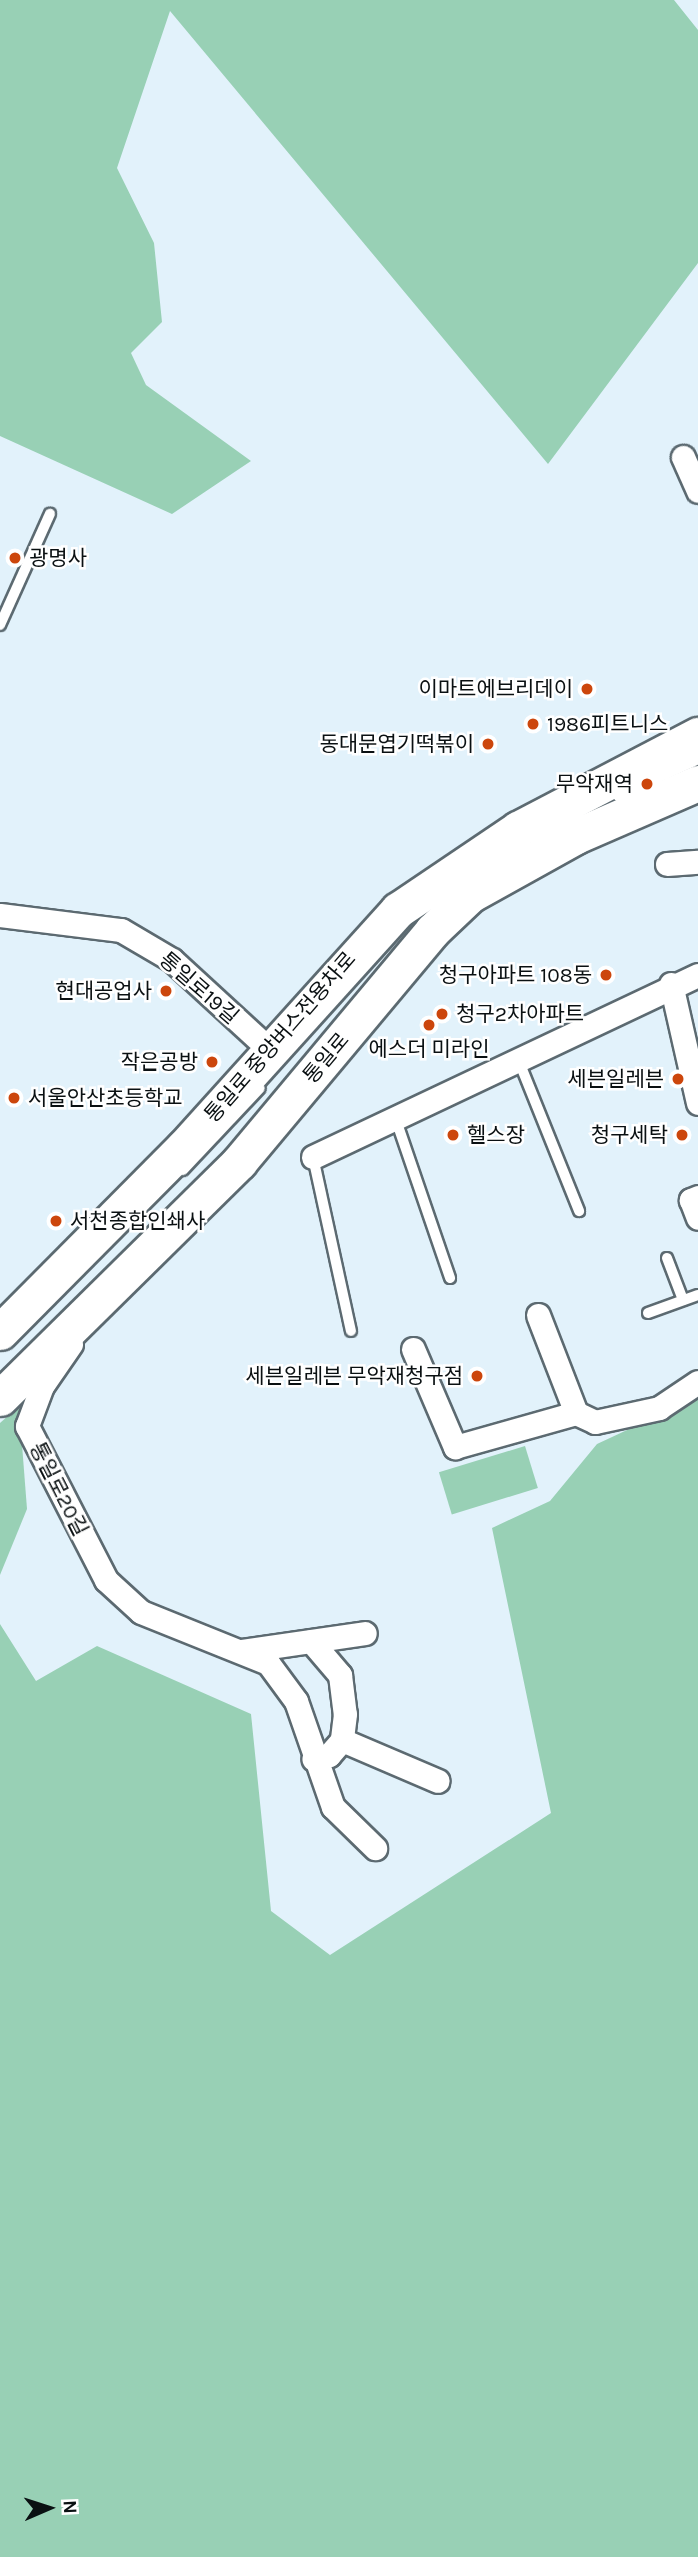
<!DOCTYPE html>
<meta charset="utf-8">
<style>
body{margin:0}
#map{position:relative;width:698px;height:2557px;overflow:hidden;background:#e2f2fb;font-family:Karla,"Noto Sans KR",sans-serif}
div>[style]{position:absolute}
.green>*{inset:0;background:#98d0b5;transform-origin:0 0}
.roads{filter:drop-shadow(2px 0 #5c6a71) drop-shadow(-2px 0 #5c6a71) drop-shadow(0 2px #5c6a71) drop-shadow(0 -2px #5c6a71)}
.lane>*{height:10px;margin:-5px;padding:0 5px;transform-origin:5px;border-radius:5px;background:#fff}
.street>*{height:23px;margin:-11.5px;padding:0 11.5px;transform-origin:11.5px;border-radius:11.5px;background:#fff}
.primary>*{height:35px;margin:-17.5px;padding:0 17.5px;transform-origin:17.5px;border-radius:17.5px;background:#fff}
.dots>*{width:19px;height:19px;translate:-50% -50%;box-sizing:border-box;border:4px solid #fff;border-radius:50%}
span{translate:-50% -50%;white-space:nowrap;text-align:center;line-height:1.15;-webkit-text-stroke:5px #fff;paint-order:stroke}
.poi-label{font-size:21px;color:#0a1012}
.left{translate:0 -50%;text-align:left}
.right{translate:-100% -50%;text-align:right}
.street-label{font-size:21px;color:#0a1012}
.north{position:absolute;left:14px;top:2473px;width:70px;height:70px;-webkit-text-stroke:5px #fff;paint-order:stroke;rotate:87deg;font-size:19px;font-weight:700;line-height:28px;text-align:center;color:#0a1012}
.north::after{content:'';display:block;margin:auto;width:24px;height:32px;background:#0a1012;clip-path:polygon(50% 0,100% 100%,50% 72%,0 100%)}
</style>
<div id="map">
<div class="green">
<div style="clip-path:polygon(0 0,674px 0,698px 30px,698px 263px,548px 464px,170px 11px,117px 168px,154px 243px,162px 322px,131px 353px,146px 385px,251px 461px,172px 514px,0 436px)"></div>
<div style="clip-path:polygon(698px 1397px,698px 2557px,0 2557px,0 1624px,36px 1681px,97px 1646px,251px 1714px,271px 1911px,330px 1955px,551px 1813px,492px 1528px,550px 1501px,597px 1444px)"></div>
<div style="clip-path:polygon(19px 1406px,27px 1509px,0 1575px,0 1423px)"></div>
<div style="left:525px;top:1446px;width:44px;height:90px;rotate:73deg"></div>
</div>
<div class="roads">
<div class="lane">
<div style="left:0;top:625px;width:122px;rotate:-65.8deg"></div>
<div style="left:618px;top:796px;width:88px;rotate:-24.8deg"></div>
<div style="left:518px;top:1059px;width:164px;rotate:68.1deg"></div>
<div style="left:396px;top:1120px;width:167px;rotate:71.1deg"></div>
<div style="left:313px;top:1157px;width:178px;rotate:77.7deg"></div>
<div style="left:183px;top:1170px;width:112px;rotate:-46.8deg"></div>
<div style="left:667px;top:1258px;width:45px;rotate:69.1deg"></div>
<div style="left:648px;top:1313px;width:53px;rotate:-19.8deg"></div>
</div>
<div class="street">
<div style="left:683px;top:457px;width:37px;rotate:66deg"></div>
<div style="left:667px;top:864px;width:31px;rotate:-4deg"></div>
<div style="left:0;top:915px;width:122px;rotate:7.1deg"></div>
<div style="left:121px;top:930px;width:59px;rotate:30.5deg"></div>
<div style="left:172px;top:960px;width:133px;rotate:42.6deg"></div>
<div style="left:671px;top:984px;width:122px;rotate:77.2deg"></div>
<div style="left:313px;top:1157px;width:426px;rotate:-25.3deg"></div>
<div style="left:698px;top:1197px;width:8px;rotate:157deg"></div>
<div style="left:691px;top:1200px;width:19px;rotate:69deg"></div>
<div style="left:538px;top:1315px;width:105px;rotate:68.8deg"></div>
<div style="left:71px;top:1344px;width:51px;rotate:124.6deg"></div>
<div style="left:42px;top:1386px;width:43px;rotate:110.6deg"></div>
<div style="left:27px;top:1426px;width:173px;rotate:62.8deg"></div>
<div style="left:106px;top:1580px;width:47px;rotate:42.4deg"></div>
<div style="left:141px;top:1612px;width:137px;rotate:21.9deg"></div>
<div style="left:268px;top:1663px;width:47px;rotate:53.6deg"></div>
<div style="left:296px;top:1701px;width:112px;rotate:70.8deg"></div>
<div style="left:333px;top:1807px;width:59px;rotate:44.3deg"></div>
<div style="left:413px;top:1349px;width:107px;rotate:66.8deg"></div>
<div style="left:455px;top:1447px;width:126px;rotate:-15.7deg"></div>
<div style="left:576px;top:1413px;width:21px;rotate:25deg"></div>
<div style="left:595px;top:1422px;width:66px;rotate:-12.3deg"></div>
<div style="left:659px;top:1408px;width:47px;rotate:-33.7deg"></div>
<div style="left:311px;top:1641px;width:45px;rotate:49.5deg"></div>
<div style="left:340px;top:1675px;width:39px;rotate:83deg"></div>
<div style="left:345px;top:1714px;width:26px;rotate:97deg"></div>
<div style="left:342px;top:1740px;width:20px;rotate:131deg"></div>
<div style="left:329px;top:1755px;width:16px;rotate:166deg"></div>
<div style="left:242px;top:1651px;width:124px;rotate:-8.3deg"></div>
<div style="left:342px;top:1740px;width:104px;rotate:23.1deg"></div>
</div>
<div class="primary">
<div style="left:0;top:1332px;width:260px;rotate:-45.2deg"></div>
<div style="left:183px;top:1148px;width:321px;rotate:-47.9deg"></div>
<div style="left:398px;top:910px;width:145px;rotate:-34deg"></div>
<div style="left:518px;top:829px;width:203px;rotate:-27.6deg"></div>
<div style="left:0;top:1398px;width:336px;rotate:-44.6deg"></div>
<div style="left:239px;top:1162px;width:301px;rotate:-50.1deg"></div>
<div style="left:432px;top:931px;width:52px;rotate:-43.5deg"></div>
<div style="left:470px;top:895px;width:121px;rotate:-29.1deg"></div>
<div style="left:576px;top:836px;width:133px;rotate:-23.5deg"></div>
</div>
</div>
<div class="dots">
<div style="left:15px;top:558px;background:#cc460c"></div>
<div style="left:587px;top:689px;background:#cc460c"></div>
<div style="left:533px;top:724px;background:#cc460c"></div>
<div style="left:488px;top:744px;background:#cc460c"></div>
<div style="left:647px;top:784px;background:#cc460c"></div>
<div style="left:606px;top:975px;background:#cc460c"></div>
<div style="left:166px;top:991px;background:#cc460c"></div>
<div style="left:442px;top:1014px;background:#cc460c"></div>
<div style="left:429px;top:1025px;background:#cc460c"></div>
<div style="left:212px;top:1062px;background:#cc460c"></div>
<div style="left:678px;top:1079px;background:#cc460c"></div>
<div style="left:14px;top:1098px;background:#cc460c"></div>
<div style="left:453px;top:1135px;background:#cc460c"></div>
<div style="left:682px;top:1135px;background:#cc460c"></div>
<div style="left:56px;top:1221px;background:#cc460c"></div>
<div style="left:477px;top:1376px;background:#cc460c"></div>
</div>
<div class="poi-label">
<span class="left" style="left:29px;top:558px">광명사</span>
<span class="right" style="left:573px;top:689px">이마트에브리데이</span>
<span class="left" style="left:547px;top:724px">1986피트니스</span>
<span class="right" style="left:474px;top:744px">동대문엽기떡볶이</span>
<span class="right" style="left:633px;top:784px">무악재역</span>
<span class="right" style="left:592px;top:975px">청구아파트 108동</span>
<span class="right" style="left:152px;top:991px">현대공업사</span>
<span class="left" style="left:456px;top:1014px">청구2차아파트</span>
<span style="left:429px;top:1049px">에스더 미라인</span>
<span class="right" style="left:198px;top:1062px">작은공방</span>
<span class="right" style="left:664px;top:1079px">세븐일레븐</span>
<span class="left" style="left:28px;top:1098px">서울안산초등학교</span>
<span class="left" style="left:467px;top:1135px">헬스장</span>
<span class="right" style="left:668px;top:1135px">청구세탁</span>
<span class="left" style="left:70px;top:1221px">서천종합인쇄사</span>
<span class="right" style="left:463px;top:1376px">세븐일레븐 무악재청구점</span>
</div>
<div class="street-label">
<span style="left:199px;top:988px;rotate:41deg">통일로19길</span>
<span style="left:280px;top:1037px;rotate:-49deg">통일로 중앙버스전용차로</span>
<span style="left:326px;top:1058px;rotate:-50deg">통일로</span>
<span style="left:59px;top:1489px;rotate:63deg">통일로20길</span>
</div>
<div class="north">N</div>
</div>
